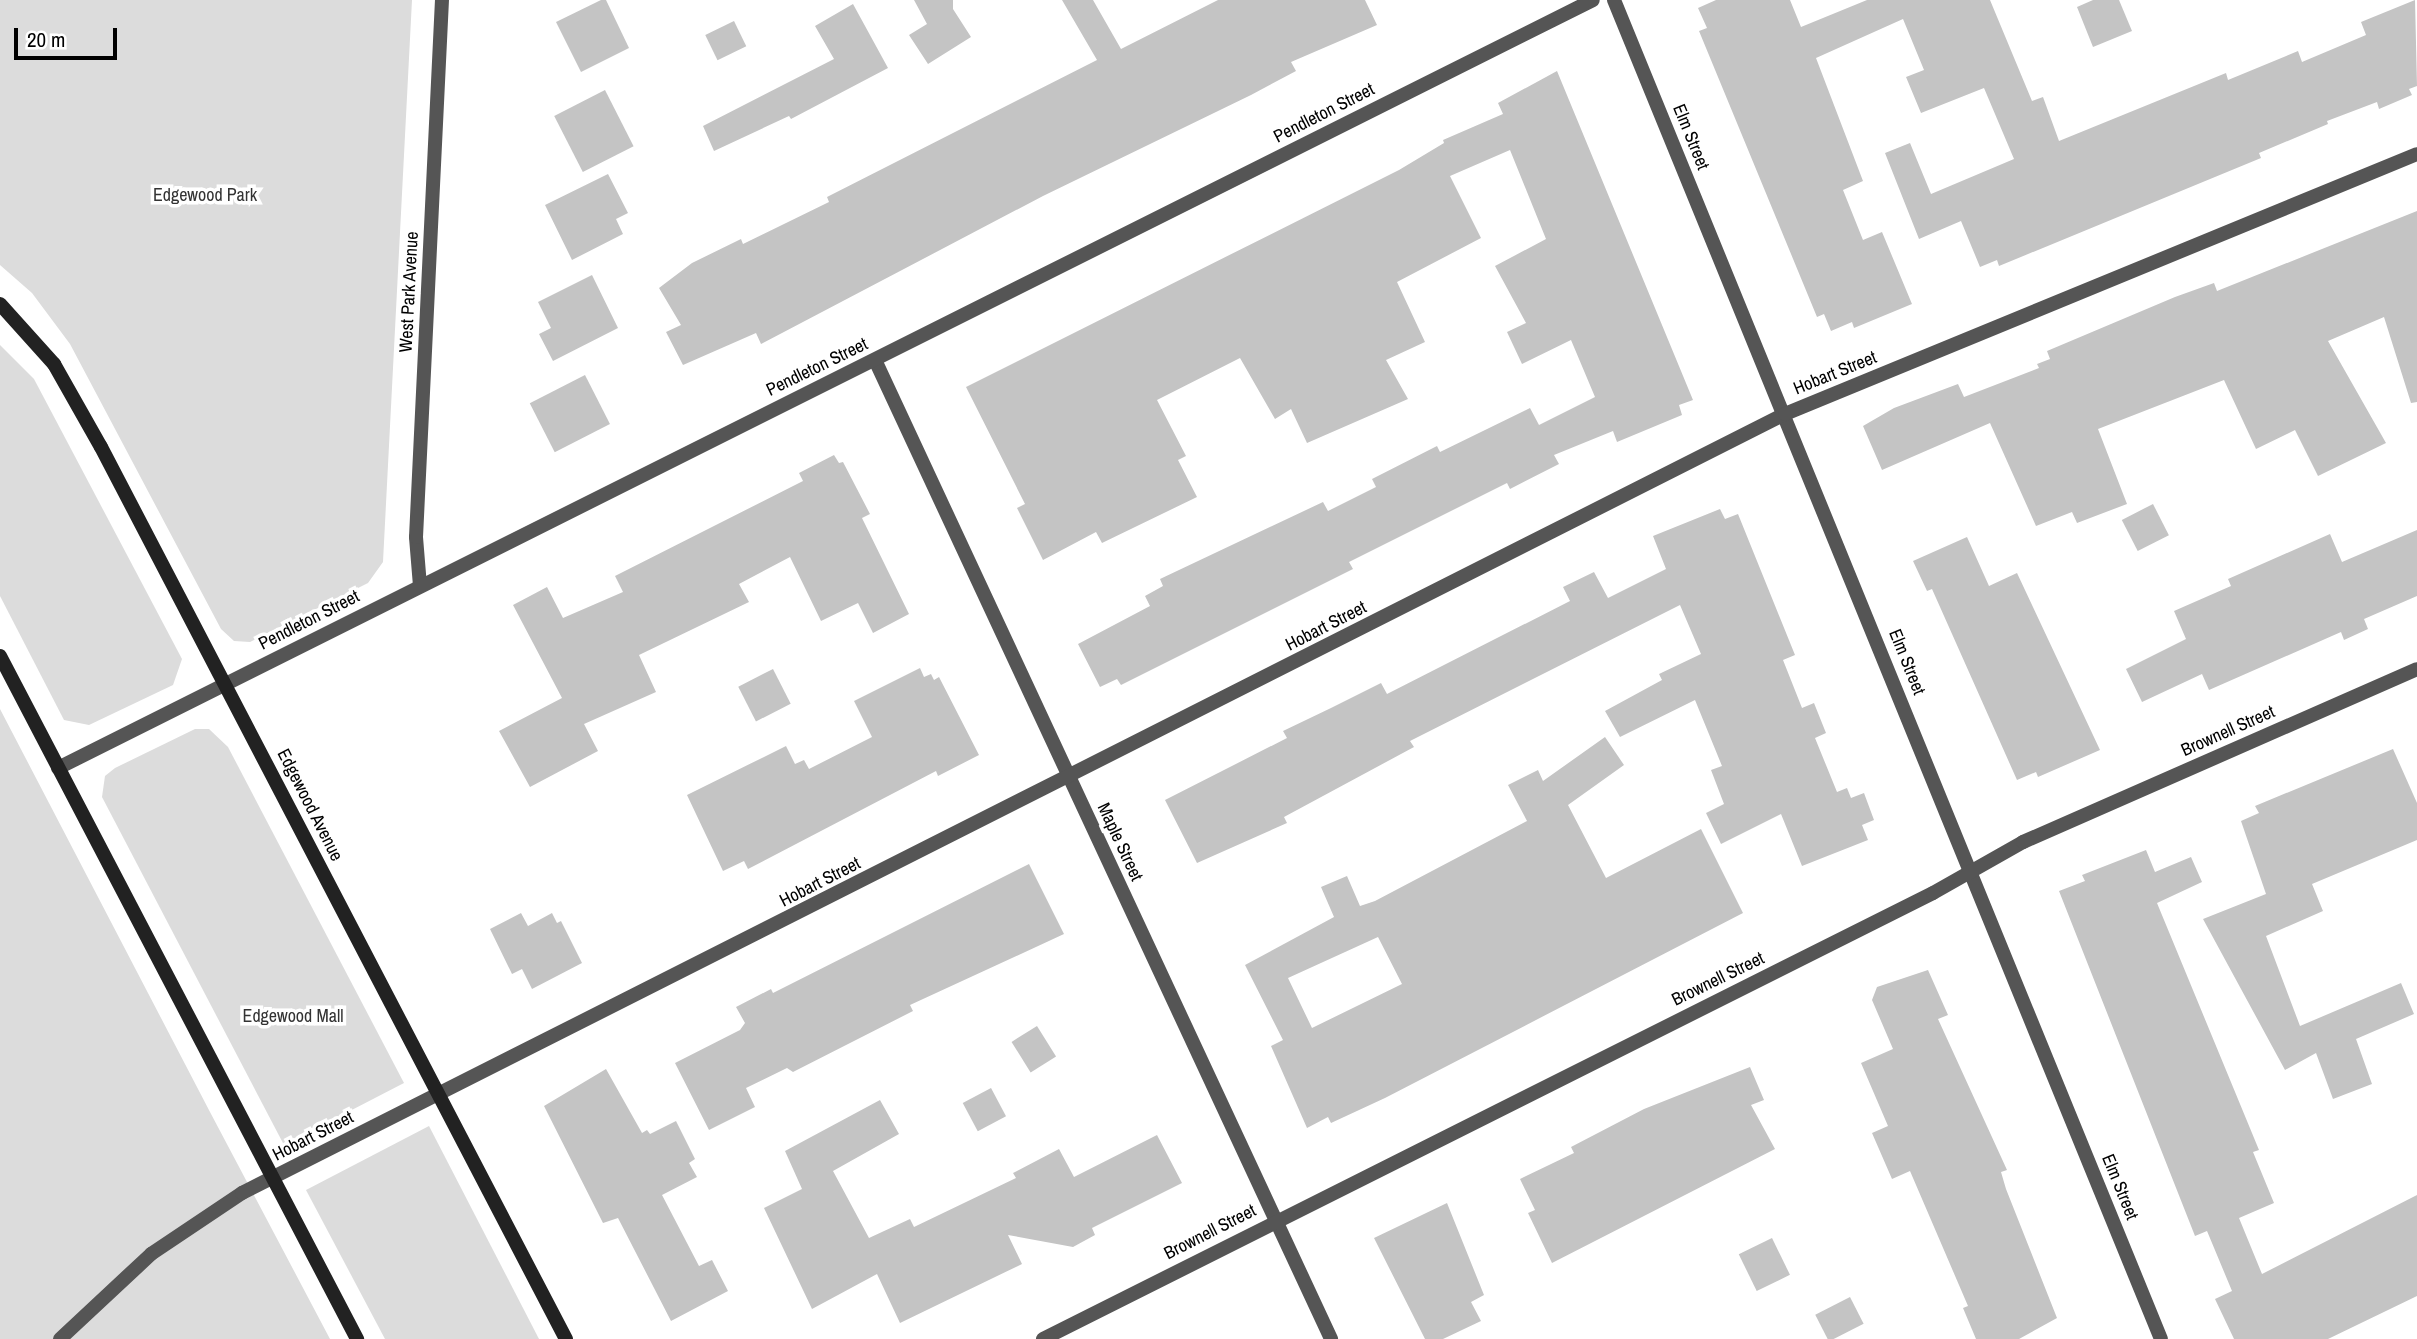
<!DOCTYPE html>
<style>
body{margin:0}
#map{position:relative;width:2417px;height:1339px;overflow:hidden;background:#fff;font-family:"Archivo Narrow",sans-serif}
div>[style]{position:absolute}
.green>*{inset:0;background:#dcdcdc}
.building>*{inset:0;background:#c4c4c4;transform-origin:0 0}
.street>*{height:14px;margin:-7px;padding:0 7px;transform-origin:7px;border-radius:7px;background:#555}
.secondary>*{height:14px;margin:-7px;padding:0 7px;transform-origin:7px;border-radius:7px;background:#222}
span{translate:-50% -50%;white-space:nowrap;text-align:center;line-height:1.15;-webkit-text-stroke:7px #fff;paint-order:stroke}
.street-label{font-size:18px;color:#000}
.park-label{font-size:18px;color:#333}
.scale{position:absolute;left:14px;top:28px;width:103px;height:32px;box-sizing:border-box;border:4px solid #000;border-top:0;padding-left:9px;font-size:21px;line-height:24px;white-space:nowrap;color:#000;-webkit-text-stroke:5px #fff;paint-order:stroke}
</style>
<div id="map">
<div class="green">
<div style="clip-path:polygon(0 0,412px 0,383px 562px,368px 583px,250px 642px,234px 641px,221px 629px,70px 344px,32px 293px,0 265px)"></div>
<div style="clip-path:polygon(0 345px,34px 379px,182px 659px,173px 685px,89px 725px,64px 720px,0 596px)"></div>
<div style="clip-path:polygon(0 709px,210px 1112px,330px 1339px,0 1339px)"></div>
<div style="clip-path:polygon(195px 729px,209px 729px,228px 747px,404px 1083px,284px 1145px,102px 797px,105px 776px,115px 768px)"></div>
<div style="clip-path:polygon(429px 1126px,539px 1339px,385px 1339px,306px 1190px)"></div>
</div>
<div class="building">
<div style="clip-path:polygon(601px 0,606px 0,629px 48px,581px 72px,556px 22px)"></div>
<div style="clip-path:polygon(914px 0,953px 0,953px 9px,971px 37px,928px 64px,909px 35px,927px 24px)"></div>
<div style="clip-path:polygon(1062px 0,1093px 0,1121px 49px,1218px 0,1365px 0,1377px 25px,1291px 62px,1296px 71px,1251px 95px,1043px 196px,761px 344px,756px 333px,683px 365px,666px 332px,681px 325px,659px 288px,692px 263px,741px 239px,743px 244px,829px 202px,827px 197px,1097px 60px)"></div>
<div style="clip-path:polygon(1716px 0,1790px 0,1801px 27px,1867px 0,1990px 0,2032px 101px,2043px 97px,2059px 141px,2226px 73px,2228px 80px,2298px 51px,2302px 62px,2366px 35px,2361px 22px,2415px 0,2417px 86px,2409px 89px,2412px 95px,2379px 109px,2377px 102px,2327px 121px,2328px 124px,2259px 153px,2261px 158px,1999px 266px,1997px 260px,1980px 267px,1961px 221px,1919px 239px,1885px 153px,1910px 143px,1931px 194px,2014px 159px,1984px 88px,1921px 113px,1906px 77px,1924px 70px,1903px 19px,1816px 58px,1863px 181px,1843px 190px,1863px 240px,1882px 232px,1912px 304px,1854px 328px,1852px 322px,1831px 331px,1824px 314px,1817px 317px,1699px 31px,1707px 28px,1698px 8px)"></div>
<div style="clip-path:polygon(2093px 0,2119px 0,2132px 31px,2093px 47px,2077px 7px)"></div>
<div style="clip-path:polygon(853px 4px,888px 68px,791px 119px,789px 116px,714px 151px,703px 126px,834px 59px,815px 26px)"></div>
<div style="left:734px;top:21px;width:28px;height:32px;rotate:64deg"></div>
<div style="clip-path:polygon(1557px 71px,1693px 400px,1679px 405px,1682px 415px,1617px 442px,1613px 431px,1554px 455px,1559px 464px,1510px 489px,1507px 483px,1349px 562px,1353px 569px,1121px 685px,1117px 679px,1100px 687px,1078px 644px,1150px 606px,1145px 596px,1163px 586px,1160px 579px,1323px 502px,1328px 511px,1376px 487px,1372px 479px,1437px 446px,1440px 452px,1530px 408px,1539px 425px,1595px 397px,1571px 340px,1522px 364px,1507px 332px,1526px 323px,1495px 266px,1546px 239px,1510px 150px,1450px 176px,1481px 238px,1397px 282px,1425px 342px,1386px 360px,1408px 399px,1307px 443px,1291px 409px,1275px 419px,1240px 358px,1157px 400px,1186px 456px,1178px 460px,1197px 497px,1102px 543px,1096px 532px,1043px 560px,1017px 508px,1025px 504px,966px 387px,1399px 170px,1444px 143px,1443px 140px,1503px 114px,1498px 103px)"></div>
<div style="left:605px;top:90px;width:63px;height:57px;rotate:63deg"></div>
<div style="clip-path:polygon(608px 174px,628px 213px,616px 219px,623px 234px,572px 260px,545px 205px)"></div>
<div style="clip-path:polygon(2417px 211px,2417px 402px,2411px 403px,2384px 317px,2328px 341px,2386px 443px,2318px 476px,2295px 430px,2256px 449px,2224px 380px,2098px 429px,2127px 504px,2077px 523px,2072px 512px,2036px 526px,1990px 423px,1882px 470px,1863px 426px,1894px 408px,1958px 384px,1964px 397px,2039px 368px,2037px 364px,2050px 359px,2047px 351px,2175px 297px,2214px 283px,2217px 291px)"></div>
<div style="clip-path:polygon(592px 275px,618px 328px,553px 361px,539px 334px,551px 328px,538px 302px)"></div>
<div style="left:585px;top:375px;width:55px;height:62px;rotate:63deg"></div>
<div style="clip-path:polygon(834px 455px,839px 463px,843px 462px,870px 514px,862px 518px,909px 614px,873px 633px,858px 603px,821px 621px,790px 557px,739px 584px,749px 602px,639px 655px,656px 692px,584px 724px,598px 751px,530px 787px,499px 731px,562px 698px,513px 605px,547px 587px,563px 618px,623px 592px,615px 576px,803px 481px,799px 473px)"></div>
<div style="left:2153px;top:504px;width:35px;height:35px;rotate:63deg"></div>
<div style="clip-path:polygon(1720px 509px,1725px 519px,1738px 514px,1795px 655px,1783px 660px,1802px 708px,1814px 703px,1826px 733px,1815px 738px,1837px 792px,1847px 788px,1851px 798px,1864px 793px,1874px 820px,1862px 825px,1868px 840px,1802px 866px,1781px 814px,1721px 844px,1706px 813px,1724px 804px,1711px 770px,1722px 766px,1695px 700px,1620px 737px,1605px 711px,1662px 680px,1659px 674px,1701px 654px,1680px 605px,1410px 741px,1414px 747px,1284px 817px,1287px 823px,1197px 863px,1165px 800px,1287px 738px,1283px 731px,1331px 708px,1381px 683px,1387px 694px,1570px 601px,1563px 587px,1594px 572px,1608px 598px,1666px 569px,1653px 536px)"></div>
<div style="clip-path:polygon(2417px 530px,2417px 596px,2364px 619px,2368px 629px,2344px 640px,2341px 632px,2209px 690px,2202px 674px,2142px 702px,2126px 669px,2186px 639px,2174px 611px,2231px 586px,2228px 579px,2330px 534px,2342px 562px)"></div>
<div style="clip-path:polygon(1967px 537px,1989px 586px,2017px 573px,2100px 750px,2038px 777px,2036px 772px,2017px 780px,1932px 589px,1927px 591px,1913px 561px)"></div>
<div style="clip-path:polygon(920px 668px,924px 677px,931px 674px,934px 680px,939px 677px,979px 755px,938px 776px,936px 771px,748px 869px,744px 861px,723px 871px,687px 795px,786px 746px,795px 764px,804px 760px,809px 769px,872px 737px,854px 701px)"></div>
<div style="left:773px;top:669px;width:39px;height:39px;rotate:63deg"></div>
<div style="clip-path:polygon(evenodd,1605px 737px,1624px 765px,1568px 805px,1606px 878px,1701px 829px,1743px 913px,1385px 1098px,1331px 1123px,1328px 1117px,1307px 1128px,1271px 1046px,1283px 1040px,1245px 965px,1334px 917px,1321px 887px,1347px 876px,1360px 906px,1375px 901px,1527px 821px,1508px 785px,1538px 770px,1543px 781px,1605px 737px,1378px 937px,1402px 984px,1312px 1028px,1288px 978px,1378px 937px)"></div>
<div style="clip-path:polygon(2393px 749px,2417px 803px,2417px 840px,2312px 884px,2323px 911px,2266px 936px,2300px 1026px,2401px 983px,2414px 1014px,2356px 1039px,2372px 1084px,2333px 1099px,2316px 1053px,2285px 1070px,2203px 919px,2266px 894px,2241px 821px,2259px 813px,2255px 806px)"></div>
<div style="clip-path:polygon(2146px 850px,2155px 872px,2191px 857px,2202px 882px,2157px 903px,2259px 1150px,2253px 1152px,2274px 1203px,2239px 1218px,2262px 1274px,2417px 1195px,2417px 1296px,2328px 1339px,2234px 1339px,2215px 1299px,2232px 1291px,2207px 1231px,2195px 1236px,2059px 891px,2085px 881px,2082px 875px)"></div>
<div style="clip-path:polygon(1029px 864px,1064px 934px,910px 1005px,913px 1011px,793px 1072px,787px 1068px,746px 1088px,755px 1107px,709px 1130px,675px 1063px,740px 1030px,745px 1023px,736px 1007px,771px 989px,773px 993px)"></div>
<div style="clip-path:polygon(521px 913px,528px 926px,552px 913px,557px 923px,561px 921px,582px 963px,532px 989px,522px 969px,512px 974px,490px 929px)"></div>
<div style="clip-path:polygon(1928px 970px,1948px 1015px,1938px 1019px,2007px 1170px,2001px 1172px,2006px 1189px,2057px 1318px,2019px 1339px,1976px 1339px,1963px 1308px,1968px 1306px,1910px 1171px,1892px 1179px,1872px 1133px,1888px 1126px,1861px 1063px,1893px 1049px,1872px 1000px,1877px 987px)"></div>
<div style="left:1037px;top:1026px;width:36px;height:30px;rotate:58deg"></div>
<div style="clip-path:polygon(1750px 1067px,1764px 1100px,1751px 1105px,1775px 1149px,1552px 1263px,1528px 1213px,1535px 1210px,1520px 1179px,1574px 1153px,1571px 1147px,1644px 1109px)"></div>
<div style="clip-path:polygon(606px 1069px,642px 1133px,647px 1130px,650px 1134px,676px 1121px,695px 1159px,689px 1163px,697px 1177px,662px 1195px,699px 1266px,712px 1260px,728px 1291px,671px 1321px,618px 1218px,603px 1223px,544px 1106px)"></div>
<div style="left:991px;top:1088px;width:32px;height:32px;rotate:62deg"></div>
<div style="clip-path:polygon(880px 1100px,899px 1134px,833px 1171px,869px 1238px,910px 1219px,914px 1227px,1016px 1178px,1013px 1173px,1059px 1149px,1074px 1177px,1157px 1135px,1182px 1183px,1092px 1228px,1095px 1235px,1073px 1247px,1008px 1235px,1022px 1264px,900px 1323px,877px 1274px,812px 1309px,764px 1208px,802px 1189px,785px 1151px)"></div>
<div style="clip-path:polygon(1447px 1203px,1484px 1295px,1471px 1302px,1481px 1321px,1443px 1339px,1425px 1339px,1374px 1238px)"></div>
<div style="left:1772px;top:1238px;width:41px;height:37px;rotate:64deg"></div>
<div style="left:1850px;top:1297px;width:30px;height:39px;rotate:63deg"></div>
</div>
<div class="street">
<div style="left:1614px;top:0;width:1446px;rotate:67.78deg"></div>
<div style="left:875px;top:360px;width:1080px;rotate:65.02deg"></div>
<div style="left:420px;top:586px;width:49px;rotate:-94.7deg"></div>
<div style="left:416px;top:537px;width:538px;rotate:-87.23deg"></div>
<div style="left:58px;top:768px;width:1716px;rotate:-26.58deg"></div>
<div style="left:60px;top:1339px;width:125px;rotate:-43deg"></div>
<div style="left:151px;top:1254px;width:110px;rotate:-33.8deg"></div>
<div style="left:242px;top:1193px;width:1728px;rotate:-26.79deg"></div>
<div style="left:1785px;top:414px;width:683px;rotate:-22.36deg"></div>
<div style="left:1043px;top:1339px;width:995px;rotate:-26.62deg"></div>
<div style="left:1933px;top:893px;width:103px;rotate:-29.5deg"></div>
<div style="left:2023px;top:842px;width:430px;rotate:-23.7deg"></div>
</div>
<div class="secondary">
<div style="left:0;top:304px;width:81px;rotate:48deg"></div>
<div style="left:54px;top:364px;width:95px;rotate:60.5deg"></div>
<div style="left:101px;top:447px;width:1006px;rotate:62.47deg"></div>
<div style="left:0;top:656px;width:771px;rotate:62.4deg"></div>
</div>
<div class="street-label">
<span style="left:1324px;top:113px;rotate:-27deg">Pendleton Street</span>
<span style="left:1691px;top:137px;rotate:68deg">Elm Street</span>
<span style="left:409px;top:292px;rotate:-87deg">West Park Avenue</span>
<span style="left:817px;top:367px;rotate:-26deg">Pendleton Street</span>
<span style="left:1835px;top:373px;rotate:-22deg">Hobart Street</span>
<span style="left:309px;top:620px;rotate:-27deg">Pendleton Street</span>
<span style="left:1326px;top:626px;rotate:-27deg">Hobart Street</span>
<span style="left:1907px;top:662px;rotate:68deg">Elm Street</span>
<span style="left:2228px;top:731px;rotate:-24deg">Brownell Street</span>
<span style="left:310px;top:805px;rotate:63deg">Edgewood Avenue</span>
<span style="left:1120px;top:842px;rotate:65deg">Maple Street</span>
<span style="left:820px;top:882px;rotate:-27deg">Hobart Street</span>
<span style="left:1718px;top:979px;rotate:-26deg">Brownell Street</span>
<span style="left:313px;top:1136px;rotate:-27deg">Hobart Street</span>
<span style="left:2120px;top:1187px;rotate:68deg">Elm Street</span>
<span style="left:1210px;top:1232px;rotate:-27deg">Brownell Street</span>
</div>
<div class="park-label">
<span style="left:205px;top:195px">Edgewood Park</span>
<span style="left:293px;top:1016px">Edgewood Mall</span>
</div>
<div class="scale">20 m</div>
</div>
